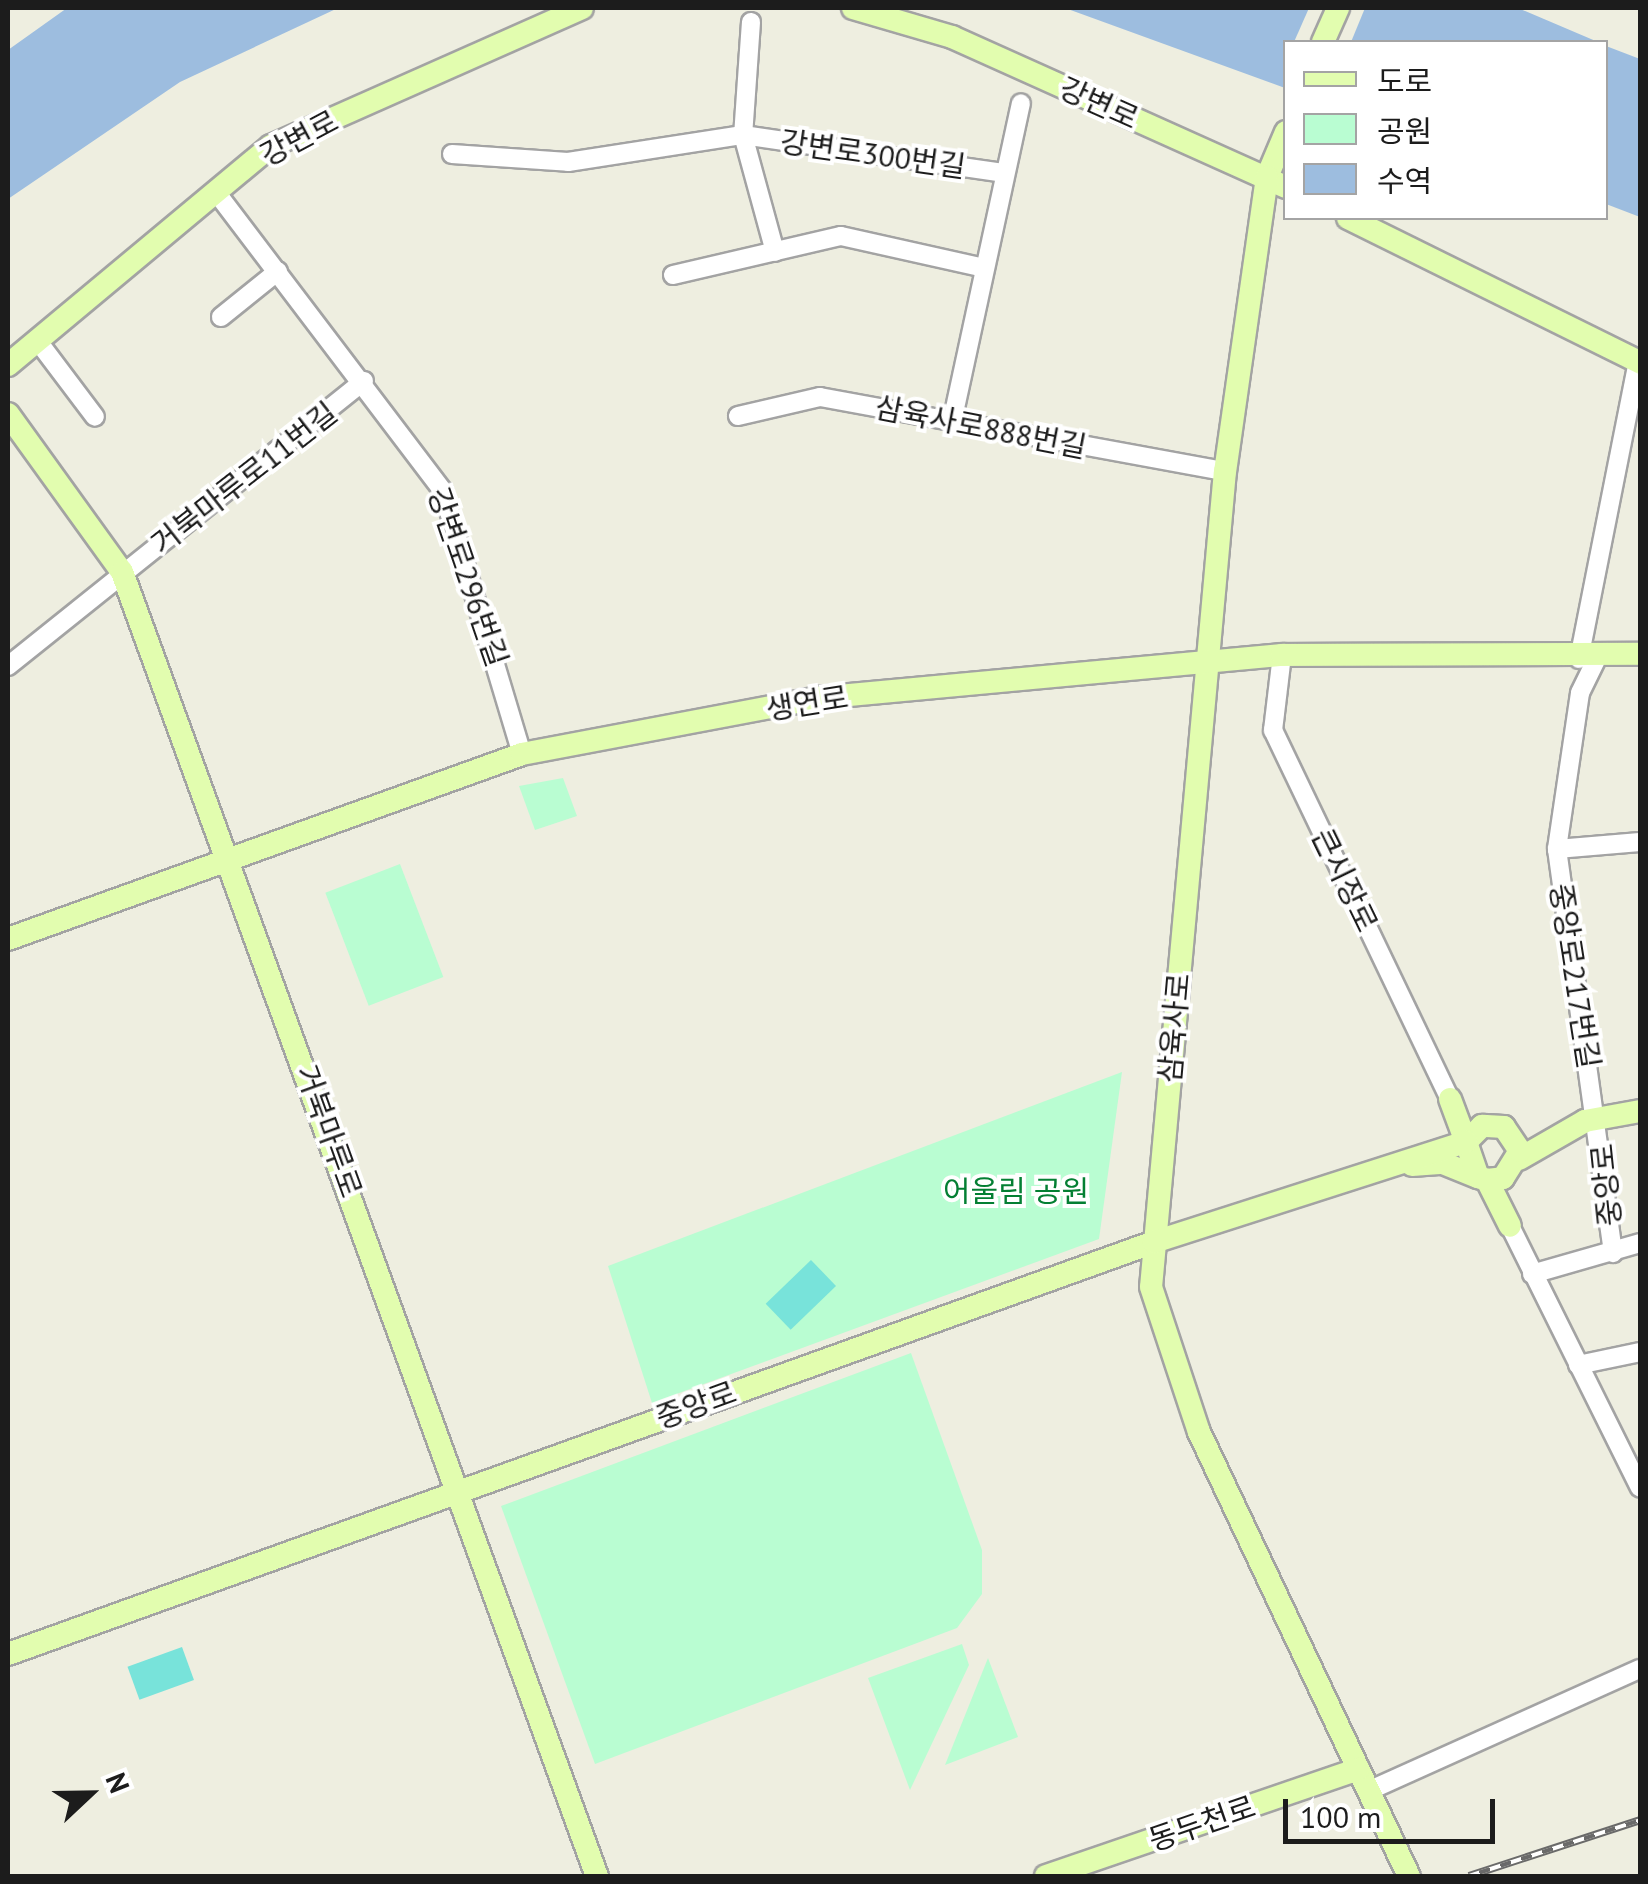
<!DOCTYPE html>
<meta charset="utf-8">
<style>
body{margin:0}
#map{position:relative;width:1648px;height:1884px;overflow:hidden;background:#eeeee0;font-family:"PT Sans","Noto Sans KR",sans-serif}
div>[style]{position:absolute}
.park>*{inset:0;background:#b9fdd2;transform-origin:0 0}
.pitch>*{inset:0;background:#78e3da;transform-origin:0 0}
.water>*{inset:0;background:#9dbddf}
.pier>*{inset:0;background:#eeeee0}
.roads{filter:drop-shadow(2px 0 #a3a3a3) drop-shadow(-2px 0 #a3a3a3) drop-shadow(0 2px #a3a3a3) drop-shadow(0 -2px #a3a3a3)}
.street>*{height:18px;margin:-9px;padding:0 9px;transform-origin:9px;border-radius:9px;background:#fff}
.secondary>*{height:22px;margin:-11px;padding:0 11px;transform-origin:11px;border-radius:11px;background:#e2fdaf}
.rail>*{height:8px;margin-top:-4px;transform-origin:0;background:repeating-linear-gradient(90deg,#fff 0 11px,#6a6a6a 0 22px);box-sizing:border-box;border-block:2px solid #6a6a6a}
span{translate:-50% -50%;white-space:nowrap;text-align:center;line-height:1.15;-webkit-text-stroke:8px #fff;paint-order:stroke}
.street-label{font-size:30px;color:#1c1c1c}
.park-label{font-size:30px;color:#047f33}
.frame{position:absolute;inset:0;border:10px solid #1c1c1c;pointer-events:none}
.legend{position:absolute;left:1283px;top:40px;width:325px;height:180px;box-sizing:border-box;background:#fff;border:2px solid #a4a4a4;margin:0;padding:12px 18px;list-style:none;font-size:30px;color:#1c1c1c}
.legend li{display:flex;align-items:center;gap:20px;height:50px}
.legend b{width:50px;border:2px solid #a4a4a4}
.north{position:absolute;left:40px;top:1744px;width:100px;height:100px;-webkit-text-stroke:8px #fff;paint-order:stroke;rotate:68deg;font-size:28px;font-weight:700;line-height:40px;text-align:center;color:#1c1c1c}
.north::after{content:'';display:block;margin:auto;width:35px;height:45px;background:#1c1c1c;clip-path:polygon(50% 0,100% 100%,50% 72%,0 100%)}
.scale{position:absolute;left:1283px;top:1799px;width:212px;height:45px;box-sizing:border-box;border:5px solid #1c1c1c;border-top:0;padding-left:12px;font-size:30px;line-height:35px;white-space:nowrap;color:#1c1c1c;-webkit-text-stroke:8px #fff;paint-order:stroke}
</style>
<div id="map">
<div class="park">
<div style="clip-path:polygon(563px 778px,577px 816px,535px 830px,519px 786px)"></div>
<div style="left:400px;top:864px;width:121px;height:80px;rotate:69deg"></div>
<div style="clip-path:polygon(1122px 1072px,1099px 1239px,652px 1403px,608px 1266px)"></div>
<div style="clip-path:polygon(911px 1353px,982px 1550px,982px 1594px,957px 1628px,595px 1764px,501px 1506px)"></div>
<div style="clip-path:polygon(962px 1644px,969px 1665px,910px 1790px,868px 1678px)"></div>
<div style="clip-path:polygon(988px 1658px,1018px 1737px,945px 1765px)"></div>
</div>
<div class="pitch">
<div style="left:811px;top:1260px;width:36px;height:63px;rotate:46deg"></div>
<div style="left:182px;top:1647px;width:35px;height:58px;rotate:70deg"></div>
</div>
<div class="water">
<div style="clip-path:polygon(67px 8px,338px 8px,180px 82px,8px 199px,8px 50px)"></div>
<div style="clip-path:polygon(1065px 8px,1518px 8px,1598px 42px,1286px 42px,1285px 88px)"></div>
<div style="clip-path:polygon(1606px 46px,1640px 59px,1640px 217px,1606px 204px)"></div>
</div>
<div class="pier">
<div style="clip-path:polygon(1309px 8px,1365px 8px,1351px 42px,1294px 42px)"></div>
</div>
<div class="roads">
<div class="street">
<div style="left:751px;top:22px;width:113px;rotate:94deg"></div>
<div style="left:743px;top:135px;width:121px;rotate:74.7deg"></div>
<div style="left:452px;top:154px;width:116px;rotate:3.9deg"></div>
<div style="left:568px;top:162px;width:177px;rotate:-8.8deg"></div>
<div style="left:743px;top:135px;width:263px;rotate:8.3deg"></div>
<div style="left:216px;top:192px;width:375px;rotate:52.8deg"></div>
<div style="left:443px;top:491px;width:275px;rotate:73.3deg"></div>
<div style="left:673px;top:275px;width:172px;rotate:-13.1deg"></div>
<div style="left:841px;top:236px;width:147px;rotate:12.6deg"></div>
<div style="left:221px;top:317px;width:73px;rotate:-38.9deg"></div>
<div style="left:37px;top:340px;width:96px;rotate:53deg"></div>
<div style="left:738px;top:416px;width:84px;rotate:-13deg"></div>
<div style="left:820px;top:397px;width:412px;rotate:10.4deg"></div>
<div style="left:952px;top:422px;width:326px;rotate:-77.8deg"></div>
<div style="left:1282px;top:655px;width:76px;rotate:96.8deg"></div>
<div style="left:1273px;top:730px;width:409px;rotate:64.4deg"></div>
<div style="left:1597px;top:658px;width:39px;rotate:116deg"></div>
<div style="left:1580px;top:693px;width:158px;rotate:98.4deg"></div>
<div style="left:1557px;top:849px;width:408px;rotate:82.1deg"></div>
<div style="left:1579px;top:659px;width:304px;rotate:-78.8deg"></div>
<div style="left:8px;top:666px;width:456px;rotate:-38.7deg"></div>
<div style="left:1557px;top:849px;width:83px;rotate:-4.8deg"></div>
<div style="left:1510px;top:1226px;width:292px;rotate:63.6deg"></div>
<div style="left:1532px;top:1274px;width:112px;rotate:-16deg"></div>
<div style="left:1578px;top:1365px;width:63px;rotate:-11.8deg"></div>
<div style="left:1368px;top:1791px;width:298px;rotate:-24.2deg"></div>
</div>
<div class="secondary">
<div style="left:853px;top:8px;width:103px;rotate:16.3deg"></div>
<div style="left:952px;top:37px;width:366px;rotate:24.2deg"></div>
<div style="left:1323px;top:42px;width:37px;rotate:-66deg"></div>
<div style="left:1286px;top:132px;width:49px;rotate:112.9deg"></div>
<div style="left:1267px;top:177px;width:297px;rotate:98.1deg"></div>
<div style="left:1225px;top:471px;width:819px;rotate:95.18deg"></div>
<div style="left:1151px;top:1287px;width:153px;rotate:71.7deg"></div>
<div style="left:1199px;top:1432px;width:491px;rotate:64.7deg"></div>
<div style="left:1348px;top:218px;width:326px;rotate:26.3deg"></div>
<div style="left:8px;top:365px;width:342px;rotate:-39.8deg"></div>
<div style="left:271px;top:146px;width:340px;rotate:-23.9deg"></div>
<div style="left:8px;top:414px;width:195px;rotate:54.2deg"></div>
<div style="left:122px;top:572px;width:1388px;rotate:69.99deg"></div>
<div style="left:8px;top:939px;width:546px;rotate:-19.79deg"></div>
<div style="left:522px;top:754px;width:300px;rotate:-10.7deg"></div>
<div style="left:817px;top:698px;width:467px;rotate:-5.3deg"></div>
<div style="left:1282px;top:655px;width:358px;rotate:-0.2deg"></div>
<div style="left:1450px;top:1099px;width:46px;rotate:69.6deg"></div>
<div style="left:1519px;top:1159px;width:76px;rotate:-29.9deg"></div>
<div style="left:1585px;top:1121px;width:56px;rotate:-10.3deg"></div>
<div style="left:1412px;top:1165px;width:31px;rotate:-4deg"></div>
<div style="left:1443px;top:1163px;width:38px;rotate:22deg"></div>
<div style="left:1478px;top:1177px;width:9px;rotate:18deg"></div>
<div style="left:1487px;top:1180px;width:16px;rotate:-7deg"></div>
<div style="left:1503px;top:1178px;width:32px;rotate:-58deg"></div>
<div style="left:1520px;top:1151px;width:29px;rotate:-124deg"></div>
<div style="left:1504px;top:1127px;width:22px;rotate:-177deg"></div>
<div style="left:1482px;top:1126px;width:23px;rotate:135deg"></div>
<div style="left:1466px;top:1142px;width:37px;rotate:71deg"></div>
<div style="left:1487px;top:1180px;width:51px;rotate:63.4deg"></div>
<div style="left:8px;top:1654px;width:1218px;rotate:-19.77deg"></div>
<div style="left:1154px;top:1242px;width:328px;rotate:-17.8deg"></div>
<div style="left:1046px;top:1876px;width:330px;rotate:-18.9deg"></div>
</div>
</div>
<div class="rail">
<div style="left:1469px;top:1876px;width:180px;rotate:-18.1deg"></div>
</div>
<div class="street-label">
<span style="left:1099px;top:103px;rotate:24deg">강변로</span>
<span style="left:299px;top:138px;rotate:-28deg">강변로</span>
<span style="left:873px;top:154px;rotate:8deg">강변로300번길</span>
<span style="left:981px;top:427px;rotate:11deg">삼육사로888번길</span>
<span style="left:244px;top:478px;rotate:-38deg">거북마루로11번길</span>
<span style="left:468px;top:577px;rotate:71deg">강변로296번길</span>
<span style="left:807px;top:703px;rotate:-9deg">생연로</span>
<span style="left:1345px;top:880px;rotate:64deg">큰시장로</span>
<span style="left:1575px;top:976px;rotate:81deg">중앙로217번길</span>
<span style="left:1174px;top:1028px;rotate:-85deg">삼육사로</span>
<span style="left:329px;top:1131px;rotate:70deg">거북마루로</span>
<span style="left:1606px;top:1185px;rotate:-96deg">중앙로</span>
<span style="left:696px;top:1405px;rotate:-20deg">중앙로</span>
<span style="left:1202px;top:1823px;rotate:-19deg">동두천로</span>
</div>
<div class="park-label">
<span style="left:1016px;top:1191px">어울림 공원</span>
</div>
<div class="frame"></div>
<ul class="legend">
<li><b style="height:12px;background:#e2fdaf"></b>도로</li>
<li><b style="height:28px;background:#b9fdd2"></b>공원</li>
<li><b style="height:28px;background:#9dbddf"></b>수역</li>
</ul>
<div class="north">N</div>
<div class="scale">100 m</div>
</div>
